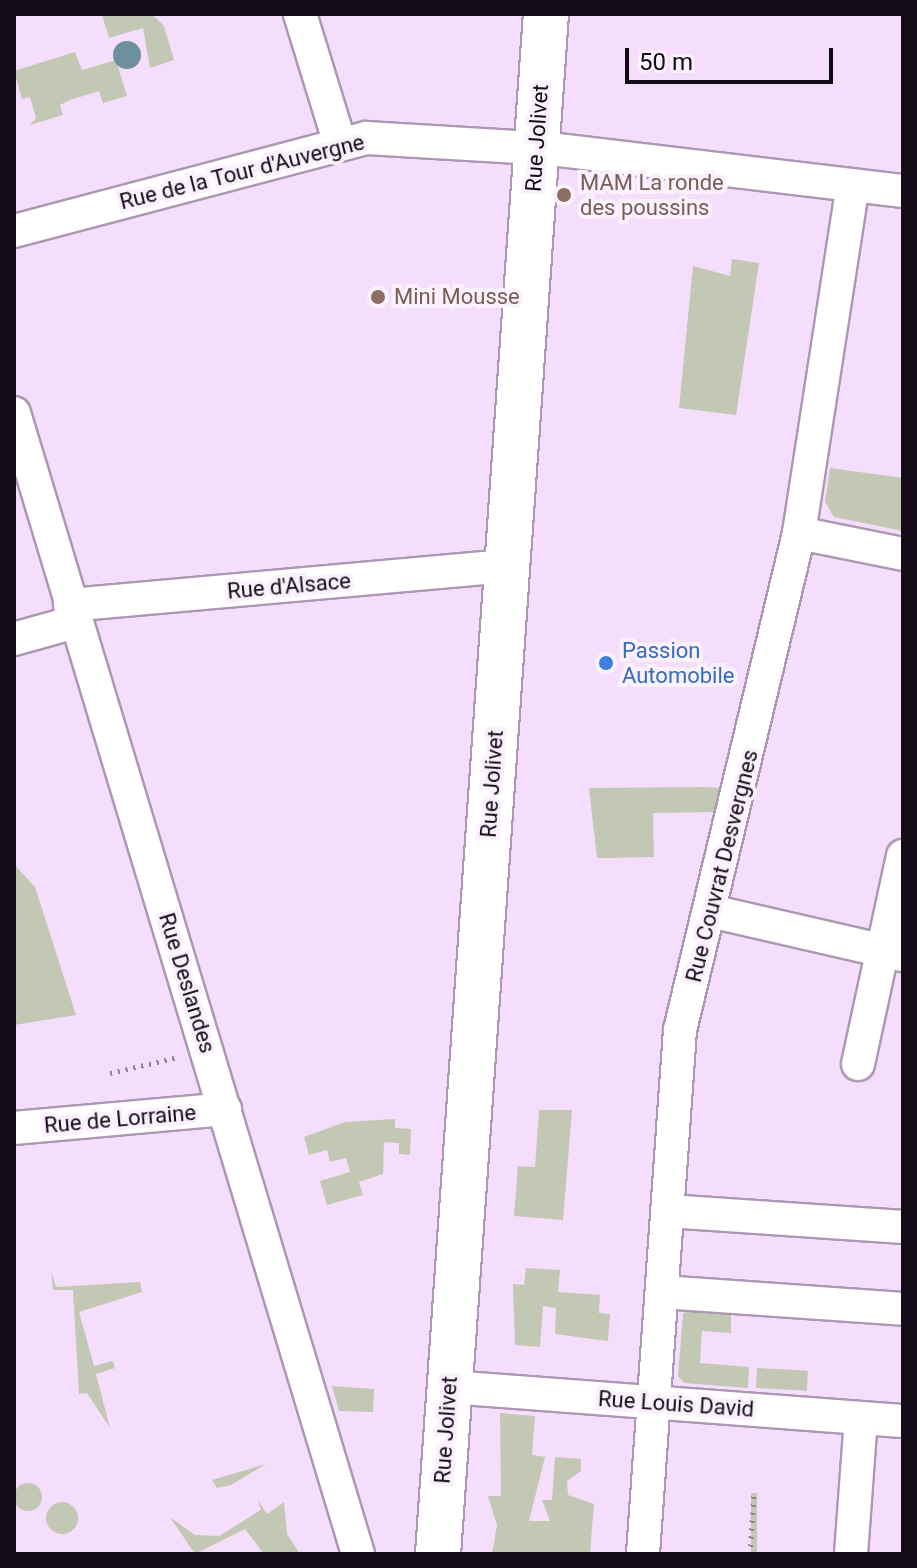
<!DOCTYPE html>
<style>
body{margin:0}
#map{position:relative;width:917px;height:1568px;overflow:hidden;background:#f5defb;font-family:Roboto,sans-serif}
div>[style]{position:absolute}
.green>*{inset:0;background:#c2c8b3;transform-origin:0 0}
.round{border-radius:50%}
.water>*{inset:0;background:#6e909e}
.path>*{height:5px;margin-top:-2.5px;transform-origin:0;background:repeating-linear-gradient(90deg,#928297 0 2px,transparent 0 8px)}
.roads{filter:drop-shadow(2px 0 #ad97b2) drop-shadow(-2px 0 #ad97b2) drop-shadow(0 2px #ad97b2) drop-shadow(0 -2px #ad97b2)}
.street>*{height:32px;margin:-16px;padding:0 16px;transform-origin:16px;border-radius:16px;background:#fff}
.secondary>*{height:44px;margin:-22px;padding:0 22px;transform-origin:22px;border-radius:22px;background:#fff}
.dots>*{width:22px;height:22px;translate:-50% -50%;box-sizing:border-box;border:4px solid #faf1fd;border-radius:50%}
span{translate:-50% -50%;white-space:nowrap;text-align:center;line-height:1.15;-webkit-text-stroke:8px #faf1fd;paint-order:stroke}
.street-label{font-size:22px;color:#130b15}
.education-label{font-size:22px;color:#785e54}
.left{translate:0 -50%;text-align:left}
.shop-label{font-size:22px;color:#366cbe}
.frame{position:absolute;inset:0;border:16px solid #130b15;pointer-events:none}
.scale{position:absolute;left:625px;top:48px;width:208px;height:36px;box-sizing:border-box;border:4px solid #130b15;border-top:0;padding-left:10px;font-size:24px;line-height:28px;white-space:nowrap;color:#130b15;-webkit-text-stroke:6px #faf1fd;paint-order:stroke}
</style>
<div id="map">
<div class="green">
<div style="clip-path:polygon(152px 14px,164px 26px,174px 60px,150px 68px,143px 28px,109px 38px,102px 15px)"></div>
<div style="clip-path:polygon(75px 52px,82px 70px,116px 60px,127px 96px,103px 103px,99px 91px,70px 100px,60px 105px,63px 115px,30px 125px,36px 118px,30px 97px,22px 99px,14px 71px)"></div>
<div style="clip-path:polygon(732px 259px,759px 263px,736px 415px,679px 408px,693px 266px,730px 276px)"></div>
<div style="clip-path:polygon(830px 468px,903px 478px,903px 531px,834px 517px,825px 502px)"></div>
<div style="clip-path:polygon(589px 788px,706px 787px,721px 788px,715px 812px,653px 813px,654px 857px,608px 858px,597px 858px)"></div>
<div style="clip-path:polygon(14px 864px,35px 887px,76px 1015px,14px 1025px)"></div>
<div style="clip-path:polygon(539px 1110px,572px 1110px,563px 1220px,514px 1216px,518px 1166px,535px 1167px)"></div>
<div style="clip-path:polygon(395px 1119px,395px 1128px,411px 1129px,410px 1155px,399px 1154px,399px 1143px,384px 1142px,383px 1174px,359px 1182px,363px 1195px,327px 1205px,320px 1181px,350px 1172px,346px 1158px,330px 1162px,327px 1150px,309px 1155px,304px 1137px,345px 1122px)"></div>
<div style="clip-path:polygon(526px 1268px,560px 1270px,558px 1292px,600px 1295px,599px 1313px,610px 1314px,608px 1341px,555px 1334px,556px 1308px,543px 1306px,540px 1347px,515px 1345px,513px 1284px,524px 1285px)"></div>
<div style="clip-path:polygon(51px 1271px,56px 1287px,140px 1282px,142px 1292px,79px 1312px,94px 1366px,113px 1361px,115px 1368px,96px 1374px,110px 1428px,87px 1393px,79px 1394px,73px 1290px,53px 1290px)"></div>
<div style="clip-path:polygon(690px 1309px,731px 1312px,731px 1333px,702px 1331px,700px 1363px,749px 1367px,748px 1388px,684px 1383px,678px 1376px,683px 1314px)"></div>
<div style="left:757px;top:1368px;width:51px;height:20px;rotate:3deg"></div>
<div style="clip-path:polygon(332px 1386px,374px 1389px,373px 1412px,339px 1411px)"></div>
<div style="clip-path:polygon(500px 1413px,535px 1416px,532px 1455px,545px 1457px,529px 1521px,550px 1521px,542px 1500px,552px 1500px,555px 1457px,581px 1459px,581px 1471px,567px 1481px,568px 1495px,594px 1504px,590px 1554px,492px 1554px,497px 1525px,488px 1496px,501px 1496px)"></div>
<div style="clip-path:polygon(266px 1464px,231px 1485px,217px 1488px,212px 1480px)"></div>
<div class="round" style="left:14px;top:1483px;width:28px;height:28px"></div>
<div style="left:751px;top:1493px;width:6px;height:61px"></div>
<div style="clip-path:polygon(258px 1500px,267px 1514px,284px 1502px,287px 1534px,300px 1554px,264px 1554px,245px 1529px,195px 1554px,170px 1517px,195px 1535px,219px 1536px,261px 1510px)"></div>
<div class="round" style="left:46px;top:1502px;width:32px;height:32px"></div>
</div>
<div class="water">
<div class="round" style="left:113px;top:41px;width:28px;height:28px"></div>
</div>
<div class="path">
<div style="left:110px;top:1073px;width:71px;rotate:-13.1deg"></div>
<div style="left:750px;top:1554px;width:60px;rotate:-86.2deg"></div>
</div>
<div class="roads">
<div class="street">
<div style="left:300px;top:14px;width:136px;rotate:72.9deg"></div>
<div style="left:14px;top:231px;width:364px;rotate:-14.8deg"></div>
<div style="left:366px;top:138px;width:184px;rotate:3.4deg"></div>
<div style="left:550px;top:149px;width:355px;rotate:6.8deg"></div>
<div style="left:14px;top:413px;width:1192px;rotate:73.22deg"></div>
<div style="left:799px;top:533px;width:106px;rotate:11.4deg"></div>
<div style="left:70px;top:605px;width:439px;rotate:-5.1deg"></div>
<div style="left:14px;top:639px;width:63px;rotate:-15.6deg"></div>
<div style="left:710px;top:911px;width:197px;rotate:12.9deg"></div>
<div style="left:858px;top:1064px;width:213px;rotate:-77.8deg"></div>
<div style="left:14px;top:1128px;width:212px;rotate:-5.1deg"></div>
<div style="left:668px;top:1211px;width:236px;rotate:3.9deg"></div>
<div style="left:662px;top:1292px;width:242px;rotate:4deg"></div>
<div style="left:449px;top:1387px;width:455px;rotate:4.3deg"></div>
<div style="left:643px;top:1554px;width:525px;rotate:-85.96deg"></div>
<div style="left:680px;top:1030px;width:511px;rotate:-76.53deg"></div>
<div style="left:799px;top:533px;width:352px;rotate:-81.2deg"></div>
<div style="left:851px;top:1554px;width:136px;rotate:-85.8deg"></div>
</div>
<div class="secondary">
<div style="left:438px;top:1554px;width:1544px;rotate:-85.99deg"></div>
</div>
</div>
<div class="dots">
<div style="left:564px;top:195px;background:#8d6e63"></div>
<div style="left:378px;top:297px;background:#8d6e63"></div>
<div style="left:606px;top:663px;background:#3f7fe0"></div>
</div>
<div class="street-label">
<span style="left:537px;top:138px;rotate:-86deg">Rue Jolivet</span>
<span style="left:242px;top:172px;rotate:-14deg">Rue de la Tour d'Auvergne</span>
<span style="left:289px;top:586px;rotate:-5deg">Rue d'Alsace</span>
<span style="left:492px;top:784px;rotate:-86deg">Rue Jolivet</span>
<span style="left:722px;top:866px;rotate:-76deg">Rue Couvrat Desvergnes</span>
<span style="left:187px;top:983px;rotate:73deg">Rue Deslandes</span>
<span style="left:120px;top:1119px;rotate:-5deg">Rue de Lorraine</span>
<span style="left:676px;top:1404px;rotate:4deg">Rue Louis David</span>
<span style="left:446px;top:1430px;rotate:-86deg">Rue Jolivet</span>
</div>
<div class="education-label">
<span class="left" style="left:580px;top:195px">MAM La ronde<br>des poussins</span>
<span class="left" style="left:394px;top:297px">Mini Mousse</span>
</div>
<div class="shop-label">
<span class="left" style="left:622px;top:663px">Passion<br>Automobile</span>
</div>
<div class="frame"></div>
<div class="scale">50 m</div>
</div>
